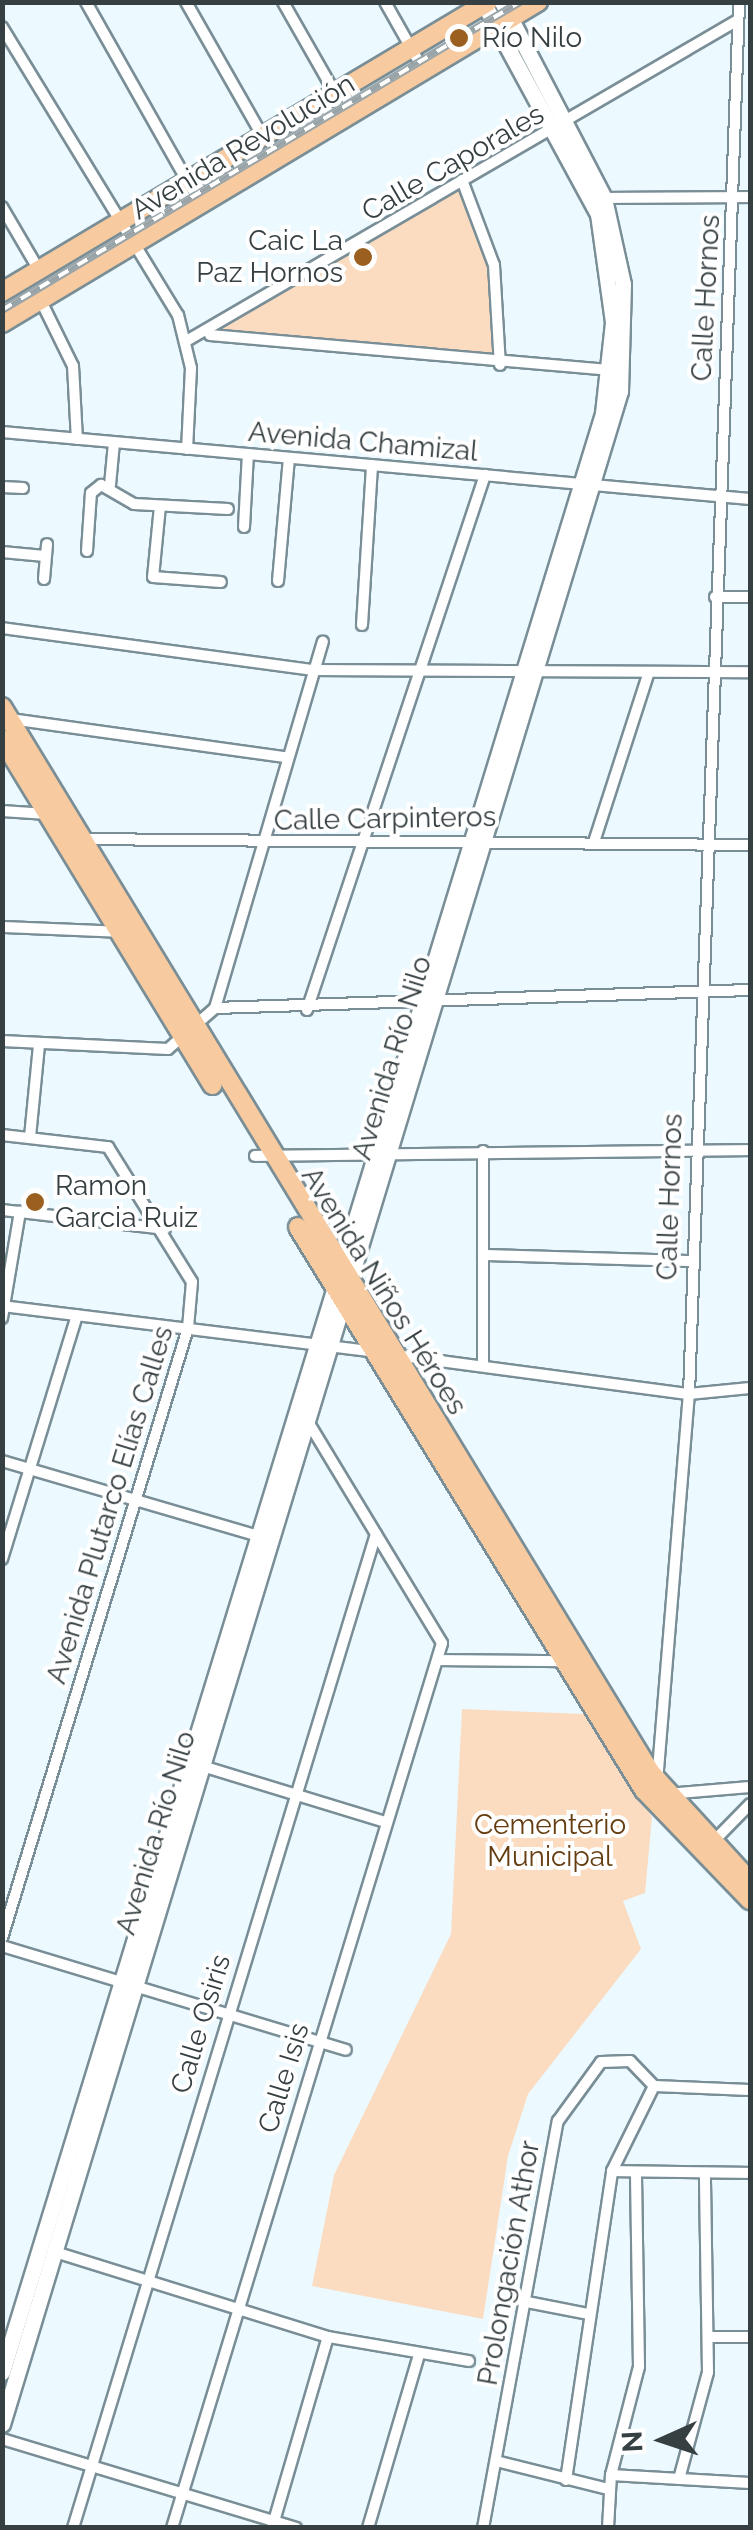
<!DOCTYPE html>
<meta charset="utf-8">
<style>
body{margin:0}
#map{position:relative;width:753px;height:2530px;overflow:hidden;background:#ecf9ff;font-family:Raleway,sans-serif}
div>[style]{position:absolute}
.green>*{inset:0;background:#fbdcc1}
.roads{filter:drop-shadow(2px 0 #798e96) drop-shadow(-2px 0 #798e96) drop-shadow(0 2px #798e96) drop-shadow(0 -2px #798e96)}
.minor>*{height:10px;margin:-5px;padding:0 5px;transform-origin:5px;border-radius:5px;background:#fff}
.secondary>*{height:15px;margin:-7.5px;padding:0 7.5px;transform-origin:7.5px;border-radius:7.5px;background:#fff}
.primary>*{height:18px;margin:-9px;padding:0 9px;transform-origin:9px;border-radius:9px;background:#f7ca9f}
.rail>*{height:8px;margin-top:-4px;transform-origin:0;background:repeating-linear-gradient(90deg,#fff 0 11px,#99a4a9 0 22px);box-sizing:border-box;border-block:2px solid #99a4a9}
.dots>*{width:28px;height:28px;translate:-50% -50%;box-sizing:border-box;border:5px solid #fff;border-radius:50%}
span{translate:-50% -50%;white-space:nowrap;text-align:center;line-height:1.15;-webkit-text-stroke:8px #fff;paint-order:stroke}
.poi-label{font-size:28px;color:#363f42}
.left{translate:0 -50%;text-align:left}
.right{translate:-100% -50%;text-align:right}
.street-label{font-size:28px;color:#363f42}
.park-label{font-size:28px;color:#653d11}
.frame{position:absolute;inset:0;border:5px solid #363f42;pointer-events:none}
.north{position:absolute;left:613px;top:2390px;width:100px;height:100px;-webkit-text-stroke:8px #fff;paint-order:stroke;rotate:267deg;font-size:28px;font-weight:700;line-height:40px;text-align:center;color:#363f42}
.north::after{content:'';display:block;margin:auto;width:35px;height:45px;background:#363f42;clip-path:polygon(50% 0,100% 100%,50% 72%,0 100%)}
</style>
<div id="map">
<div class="green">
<div style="clip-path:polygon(461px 186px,493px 264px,499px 360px,210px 335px)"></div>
<div style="clip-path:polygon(462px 1709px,584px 1714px,652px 1817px,645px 1893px,623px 1901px,641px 1949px,528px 2094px,508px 2156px,483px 2319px,312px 2286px,334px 2175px,451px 1934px)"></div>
</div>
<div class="roads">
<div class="minor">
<div style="left:86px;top:2px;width:207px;rotate:60.5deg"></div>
<div style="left:186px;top:2px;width:155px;rotate:60.3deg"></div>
<div style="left:283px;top:2px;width:107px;rotate:60.3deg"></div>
<div style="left:385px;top:2px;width:79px;rotate:60.5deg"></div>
<div style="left:2px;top:27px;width:338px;rotate:58.6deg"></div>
<div style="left:178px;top:315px;width:55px;rotate:76.2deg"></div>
<div style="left:191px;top:368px;width:81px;rotate:92.8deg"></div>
<div style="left:462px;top:180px;width:91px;rotate:69.4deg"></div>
<div style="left:494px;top:265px;width:100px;rotate:86.6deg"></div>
<div style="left:604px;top:198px;width:146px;rotate:-0.4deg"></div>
<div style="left:2px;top:207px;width:73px;rotate:59.6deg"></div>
<div style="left:41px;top:301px;width:72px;rotate:63.8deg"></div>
<div style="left:73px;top:366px;width:73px;rotate:86.9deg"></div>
<div style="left:210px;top:335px;width:403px;rotate:5deg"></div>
<div style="left:188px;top:340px;width:636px;rotate:-30.19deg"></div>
<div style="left:2px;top:432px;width:751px;rotate:5.12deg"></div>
<div style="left:110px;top:485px;width:42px;rotate:-84.6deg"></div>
<div style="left:2px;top:487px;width:21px;rotate:3deg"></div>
<div style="left:160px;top:506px;width:71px;rotate:95.6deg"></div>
<div style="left:153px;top:577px;width:68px;rotate:4.2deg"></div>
<div style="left:244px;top:527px;width:73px;rotate:-86.9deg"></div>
<div style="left:87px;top:551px;width:58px;rotate:-86.1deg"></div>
<div style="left:91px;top:493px;width:13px;rotate:-39deg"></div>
<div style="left:101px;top:485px;width:38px;rotate:30deg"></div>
<div style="left:134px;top:504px;width:94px;rotate:3deg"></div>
<div style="left:2px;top:552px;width:43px;rotate:5.3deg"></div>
<div style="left:44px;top:579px;width:35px;rotate:-85deg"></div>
<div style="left:278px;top:581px;width:123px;rotate:-84.9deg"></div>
<div style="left:715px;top:597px;width:35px"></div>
<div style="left:362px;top:625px;width:160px;rotate:-86.4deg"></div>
<div style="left:2px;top:628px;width:315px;rotate:7.7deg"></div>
<div style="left:314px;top:670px;width:436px;rotate:0.3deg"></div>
<div style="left:10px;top:719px;width:278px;rotate:7.9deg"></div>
<div style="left:2px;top:811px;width:44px;rotate:3.9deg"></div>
<div style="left:79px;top:839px;width:671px;rotate:0.51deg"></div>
<div style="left:594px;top:842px;width:176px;rotate:-72.1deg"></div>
<div style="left:2px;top:927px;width:117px;rotate:2.4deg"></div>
<div style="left:215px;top:1008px;width:382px;rotate:-73.6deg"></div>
<div style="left:307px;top:1010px;width:564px;rotate:-71.6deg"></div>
<div style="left:2px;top:1041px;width:166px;rotate:2.8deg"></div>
<div style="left:168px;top:1049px;width:62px;rotate:-41.1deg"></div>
<div style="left:215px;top:1008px;width:535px;rotate:-1.93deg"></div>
<div style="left:2px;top:1135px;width:107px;rotate:6.5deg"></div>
<div style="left:108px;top:1147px;width:159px;rotate:58.1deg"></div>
<div style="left:192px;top:1282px;width:46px;rotate:95deg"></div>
<div style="left:188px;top:1328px;width:638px;rotate:106.96deg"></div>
<div style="left:30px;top:1137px;width:92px;rotate:-84.4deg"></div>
<div style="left:483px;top:1151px;width:215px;rotate:90deg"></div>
<div style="left:255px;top:1156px;width:495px;rotate:-0.7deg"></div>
<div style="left:2px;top:1210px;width:164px;rotate:6.6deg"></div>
<div style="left:483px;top:1255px;width:208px;rotate:1.7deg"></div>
<div style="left:2px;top:1306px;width:375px;rotate:7deg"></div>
<div style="left:2px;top:1318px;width:108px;rotate:-80.4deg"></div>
<div style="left:395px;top:1355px;width:297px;rotate:7.6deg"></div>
<div style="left:689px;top:1394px;width:61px;rotate:-5.6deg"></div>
<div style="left:2px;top:1461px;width:264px;rotate:16.3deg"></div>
<div style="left:2px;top:1559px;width:255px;rotate:-72.9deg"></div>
<div style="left:438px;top:1660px;width:127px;rotate:0.5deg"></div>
<div style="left:202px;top:1766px;width:191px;rotate:17deg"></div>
<div style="left:657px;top:1782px;width:389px;rotate:-85.3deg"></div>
<div style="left:689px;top:1394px;width:1393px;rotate:-87.94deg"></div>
<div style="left:667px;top:1794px;width:83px;rotate:-4.8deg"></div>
<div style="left:711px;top:1844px;width:56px;rotate:-45.7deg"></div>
<div style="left:2px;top:1946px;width:359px;rotate:16.8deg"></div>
<div style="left:654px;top:2086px;width:96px;rotate:2.4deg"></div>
<div style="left:612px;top:2171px;width:138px;rotate:0.8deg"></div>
<div style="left:55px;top:2252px;width:286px;rotate:17.3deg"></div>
<div style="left:328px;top:2337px;width:143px;rotate:9.7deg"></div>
<div style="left:522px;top:2301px;width:67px;rotate:11.1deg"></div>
<div style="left:709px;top:2337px;width:41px"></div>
<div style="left:2px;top:2439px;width:307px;rotate:16.8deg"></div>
<div style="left:500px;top:2462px;width:111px;rotate:14deg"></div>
<div style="left:611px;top:2475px;width:139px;rotate:3.3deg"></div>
<div style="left:679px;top:2479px;width:111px;rotate:-74.8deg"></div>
<div style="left:708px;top:2372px;width:197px;rotate:-90.9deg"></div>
<div style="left:566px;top:2480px;width:312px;rotate:-81.5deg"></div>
<div style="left:612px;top:2171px;width:95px;rotate:-63.7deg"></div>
<div style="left:73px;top:2528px;width:1039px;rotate:-73.05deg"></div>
<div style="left:172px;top:2528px;width:925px;rotate:-73.03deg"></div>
<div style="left:442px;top:1643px;width:261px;rotate:-121.2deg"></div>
<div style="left:272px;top:2528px;width:199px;rotate:-73.7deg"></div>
<div style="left:368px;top:2528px;width:180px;rotate:-73.6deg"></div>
<div style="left:483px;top:2528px;width:414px;rotate:-79.6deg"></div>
<div style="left:558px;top:2121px;width:73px;rotate:-53.9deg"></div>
<div style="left:601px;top:2062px;width:29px;rotate:-2deg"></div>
<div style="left:630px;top:2061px;width:35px;rotate:46deg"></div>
<div style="left:608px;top:2528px;width:53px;rotate:-86.8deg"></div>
<div style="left:611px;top:2475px;width:112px;rotate:-75.5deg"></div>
<div style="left:639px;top:2367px;width:191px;rotate:-90.9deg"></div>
</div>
<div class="secondary">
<div style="left:2px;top:2372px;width:2049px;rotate:-72.94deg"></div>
<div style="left:603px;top:413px;width:92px;rotate:-83.7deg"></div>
<div style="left:613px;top:322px;width:109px;rotate:-97.9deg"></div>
<div style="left:598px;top:214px;width:241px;rotate:-118.5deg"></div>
<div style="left:2px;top:2424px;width:2125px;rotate:-73.09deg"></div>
<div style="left:620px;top:391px;width:107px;rotate:-88.4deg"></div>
<div style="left:623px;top:284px;width:88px;rotate:-102.5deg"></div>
<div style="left:604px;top:198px;width:221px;rotate:-117.5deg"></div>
</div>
<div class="primary">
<div style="left:2px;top:292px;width:566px;rotate:-30.82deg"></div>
<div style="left:2px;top:323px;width:625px;rotate:-30.92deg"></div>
<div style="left:2px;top:707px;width:1248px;rotate:58.67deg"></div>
<div style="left:651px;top:1773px;width:147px;rotate:47.5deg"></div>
<div style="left:2px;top:739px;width:405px;rotate:58.7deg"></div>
<div style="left:298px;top:1227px;width:661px;rotate:58.43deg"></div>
<div style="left:644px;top:1790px;width:153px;rotate:46.1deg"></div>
</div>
</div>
<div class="rail">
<div style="left:2px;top:310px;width:603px;rotate:-30.74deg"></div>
</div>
<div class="dots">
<div style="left:459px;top:38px;background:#9b6020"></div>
<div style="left:363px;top:257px;background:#9b6020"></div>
<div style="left:35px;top:1202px;background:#9b6020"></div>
</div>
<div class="poi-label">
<span class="left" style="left:482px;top:38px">Río Nilo</span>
<span class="right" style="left:343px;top:257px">Caic La<br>Paz Hornos</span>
<span class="left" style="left:55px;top:1202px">Ramon<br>Garcia Ruiz</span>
</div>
<div class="street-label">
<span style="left:243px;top:147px;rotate:-31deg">Avenida Revolución</span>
<span style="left:453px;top:163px;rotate:-30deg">Calle Caporales</span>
<span style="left:706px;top:298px;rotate:-87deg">Calle Hornos</span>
<span style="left:363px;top:442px;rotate:5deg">Avenida Chamizal</span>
<span style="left:385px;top:819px;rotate:-1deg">Calle Carpinteros</span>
<span style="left:392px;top:1058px;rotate:-73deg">Avenida Río Nilo</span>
<span style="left:670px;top:1197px;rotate:-88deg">Calle Hornos</span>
<span style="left:384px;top:1291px;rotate:58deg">Avenida Niños Héroes</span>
<span style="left:110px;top:1505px;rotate:-73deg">Avenida Plutarco Elías Calles</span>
<span style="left:156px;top:1833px;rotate:-73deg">Avenida Río Nilo</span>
<span style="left:201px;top:2024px;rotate:-73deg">Calle Osiris</span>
<span style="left:284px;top:2078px;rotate:-73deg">Calle Isis</span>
<span style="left:509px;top:2263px;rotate:-80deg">Prolongación Athor</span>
</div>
<div class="park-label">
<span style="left:550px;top:1841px">Cementerio<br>Municipal</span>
</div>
<div class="frame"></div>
<div class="north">N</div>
</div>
